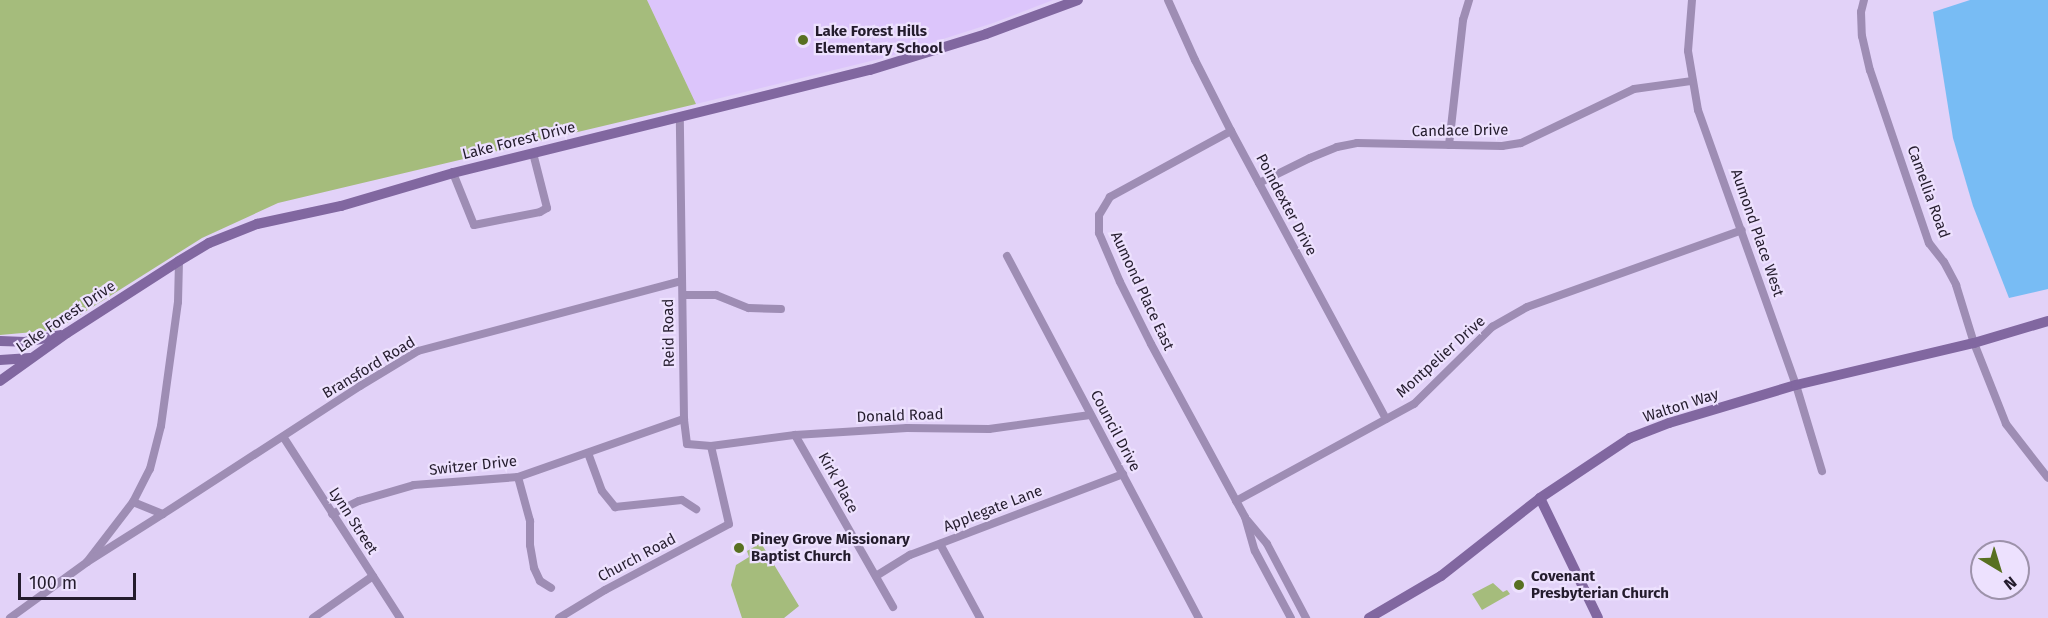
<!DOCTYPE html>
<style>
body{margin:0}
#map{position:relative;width:2048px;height:618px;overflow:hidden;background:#e2d2f8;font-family:"Fira Sans",sans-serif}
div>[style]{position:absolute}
.built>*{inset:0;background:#dcc5fb}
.green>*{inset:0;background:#a5bc7c}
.water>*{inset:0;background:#78bcf4}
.street>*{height:8px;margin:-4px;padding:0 4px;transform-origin:4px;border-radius:4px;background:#9e8db4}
.secondary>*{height:10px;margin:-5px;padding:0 5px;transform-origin:5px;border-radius:5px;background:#8167a0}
.dots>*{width:16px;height:16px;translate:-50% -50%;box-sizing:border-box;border:3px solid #ede1fe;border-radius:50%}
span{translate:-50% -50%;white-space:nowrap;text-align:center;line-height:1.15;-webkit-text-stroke:4.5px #ede1fe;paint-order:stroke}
.poi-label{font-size:15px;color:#241c2d;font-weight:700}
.left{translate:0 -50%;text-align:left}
.street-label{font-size:15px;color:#241c2d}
.north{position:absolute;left:1970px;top:540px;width:60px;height:60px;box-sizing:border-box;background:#ede1fe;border:2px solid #9d92aa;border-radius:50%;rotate:142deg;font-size:16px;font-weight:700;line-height:24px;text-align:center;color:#241c2d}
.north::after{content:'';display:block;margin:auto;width:21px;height:27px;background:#587021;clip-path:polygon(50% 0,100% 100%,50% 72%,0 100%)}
.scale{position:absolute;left:18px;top:573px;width:118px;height:27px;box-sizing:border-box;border:3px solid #241c2d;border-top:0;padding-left:8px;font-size:18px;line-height:21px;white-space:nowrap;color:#241c2d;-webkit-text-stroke:4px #ede1fe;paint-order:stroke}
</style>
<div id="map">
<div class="built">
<div style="clip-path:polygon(647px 0,1053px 0,993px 23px,887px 57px,696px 104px)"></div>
</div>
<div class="green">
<div style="clip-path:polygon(0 0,647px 0,696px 104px,278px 203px,202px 238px,56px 330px,0 335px)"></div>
<div style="clip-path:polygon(761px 543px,799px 606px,784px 618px,742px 618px,731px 585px,736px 565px,749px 557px,747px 551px)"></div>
<div style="clip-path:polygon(1493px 583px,1503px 592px,1507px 590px,1510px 594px,1482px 610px,1472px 594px)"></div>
</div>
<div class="water">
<div style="clip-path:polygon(1970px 0,2048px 0,2048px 289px,2009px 298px,1973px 206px,1953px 138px,1933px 12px)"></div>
</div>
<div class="street">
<div style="left:1168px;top:0;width:66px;rotate:65.8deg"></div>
<div style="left:1195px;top:60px;width:80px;rotate:63.1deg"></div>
<div style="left:1231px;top:131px;width:327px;rotate:61.7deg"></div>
<div style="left:1692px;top:0;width:51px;rotate:94.5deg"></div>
<div style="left:1688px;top:51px;width:60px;rotate:80.4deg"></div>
<div style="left:1698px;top:110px;width:292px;rotate:70.4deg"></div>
<div style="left:1796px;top:385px;width:90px;rotate:73.2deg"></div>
<div style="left:1864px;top:0;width:12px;rotate:104deg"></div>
<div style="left:1861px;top:12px;width:24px;rotate:88deg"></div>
<div style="left:1862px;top:36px;width:35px;rotate:77deg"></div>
<div style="left:1870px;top:70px;width:183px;rotate:71.2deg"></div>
<div style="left:1929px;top:243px;width:24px;rotate:52deg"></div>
<div style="left:1944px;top:262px;width:26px;rotate:62deg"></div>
<div style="left:1956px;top:285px;width:61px;rotate:72.8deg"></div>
<div style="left:1974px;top:343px;width:87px;rotate:68.4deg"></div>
<div style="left:2006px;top:424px;width:68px;rotate:52.1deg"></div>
<div style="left:1231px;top:131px;width:138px;rotate:151.4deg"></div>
<div style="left:1110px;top:197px;width:21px;rotate:121deg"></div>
<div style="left:1099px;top:215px;width:18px;rotate:90deg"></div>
<div style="left:1099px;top:233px;width:53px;rotate:66.8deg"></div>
<div style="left:1120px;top:282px;width:69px;rotate:63.4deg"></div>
<div style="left:1151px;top:344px;width:197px;rotate:61.5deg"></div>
<div style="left:1245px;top:517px;width:35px;rotate:74deg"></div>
<div style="left:1255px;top:551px;width:76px;rotate:61.8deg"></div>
<div style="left:1449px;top:145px;width:126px;rotate:-83.6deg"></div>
<div style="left:1463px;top:20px;width:21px;rotate:-73deg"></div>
<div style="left:453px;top:173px;width:56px;rotate:68deg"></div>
<div style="left:474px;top:225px;width:67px;rotate:-11.1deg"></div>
<div style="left:540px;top:212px;width:8px;rotate:-30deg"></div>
<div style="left:547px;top:208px;width:57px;rotate:-104.3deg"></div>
<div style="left:1259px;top:183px;width:57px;rotate:-26.1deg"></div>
<div style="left:1310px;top:158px;width:29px;rotate:-22deg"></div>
<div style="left:1337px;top:147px;width:20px;rotate:-11deg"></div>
<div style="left:1357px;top:143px;width:145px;rotate:1.2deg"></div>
<div style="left:1502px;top:146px;width:19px;rotate:-9deg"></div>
<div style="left:1521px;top:143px;width:125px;rotate:-25.5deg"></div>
<div style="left:1634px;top:89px;width:59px;rotate:-7.9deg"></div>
<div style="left:1007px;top:256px;width:410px;rotate:62.1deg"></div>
<div style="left:683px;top:295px;width:33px"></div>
<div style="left:716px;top:295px;width:35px;rotate:22deg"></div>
<div style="left:749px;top:308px;width:32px;rotate:2deg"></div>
<div style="left:795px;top:435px;width:198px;rotate:60.3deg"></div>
<div style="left:284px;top:438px;width:214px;rotate:57.2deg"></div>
<div style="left:711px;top:446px;width:85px;rotate:-7.5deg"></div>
<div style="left:795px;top:435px;width:112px;rotate:-3.6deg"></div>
<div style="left:907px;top:428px;width:82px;rotate:0.7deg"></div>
<div style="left:989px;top:429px;width:102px;rotate:-7.9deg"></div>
<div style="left:588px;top:453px;width:40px;rotate:69.8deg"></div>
<div style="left:602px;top:491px;width:21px;rotate:51deg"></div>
<div style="left:615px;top:507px;width:67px;rotate:-6deg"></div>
<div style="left:682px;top:500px;width:17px;rotate:33deg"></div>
<div style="left:518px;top:477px;width:46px;rotate:74.7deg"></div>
<div style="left:530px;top:521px;width:24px;rotate:90deg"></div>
<div style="left:530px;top:545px;width:23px;rotate:80deg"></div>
<div style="left:534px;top:568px;width:14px;rotate:65deg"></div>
<div style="left:540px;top:581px;width:13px;rotate:32deg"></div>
<div style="left:1236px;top:501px;width:203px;rotate:-28.6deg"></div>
<div style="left:1414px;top:404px;width:110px;rotate:-44.6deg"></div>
<div style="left:1492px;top:327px;width:40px;rotate:-29.7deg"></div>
<div style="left:1527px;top:307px;width:228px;rotate:-19.7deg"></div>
<div style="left:133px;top:502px;width:32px;rotate:22deg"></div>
<div style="left:163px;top:514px;width:235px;rotate:-33deg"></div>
<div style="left:360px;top:386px;width:68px;rotate:-31.1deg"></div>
<div style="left:418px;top:351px;width:273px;rotate:-14.9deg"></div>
<div style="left:332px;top:514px;width:30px;rotate:-26deg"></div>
<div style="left:359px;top:501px;width:57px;rotate:-16.2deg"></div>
<div style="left:414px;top:485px;width:104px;rotate:-4.4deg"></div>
<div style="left:518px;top:477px;width:176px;rotate:-19.3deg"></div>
<div style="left:1247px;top:520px;width:31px;rotate:50deg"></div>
<div style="left:1267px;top:544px;width:84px;rotate:62.2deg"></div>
<div style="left:940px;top:544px;width:84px;rotate:61.6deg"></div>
<div style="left:87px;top:562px;width:76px;rotate:-52.5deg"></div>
<div style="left:133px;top:502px;width:37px;rotate:-63deg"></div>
<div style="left:150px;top:469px;width:44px;rotate:-75.7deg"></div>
<div style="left:161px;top:426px;width:125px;rotate:-82.2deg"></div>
<div style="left:178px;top:302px;width:41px;rotate:-88.6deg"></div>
<div style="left:876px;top:576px;width:40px;rotate:-32deg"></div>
<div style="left:910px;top:555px;width:228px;rotate:-20.8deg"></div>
<div style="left:10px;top:618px;width:95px;rotate:-36deg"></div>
<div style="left:87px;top:562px;width:90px;rotate:-32.3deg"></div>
<div style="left:313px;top:618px;width:73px;rotate:-35deg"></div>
<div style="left:559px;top:618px;width:54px;rotate:-31.3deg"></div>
<div style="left:605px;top:590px;width:140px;rotate:-28deg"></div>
<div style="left:729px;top:524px;width:80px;rotate:-103deg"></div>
<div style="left:711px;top:446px;width:24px;rotate:-175deg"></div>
<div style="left:687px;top:444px;width:25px;rotate:-97deg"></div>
<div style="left:684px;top:419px;width:302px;rotate:-90.8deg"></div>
</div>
<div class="secondary">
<div style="left:0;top:341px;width:25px;rotate:2deg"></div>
<div style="left:25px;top:342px;width:36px;rotate:-11deg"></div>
<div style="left:0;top:360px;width:30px;rotate:-4deg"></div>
<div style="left:0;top:381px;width:82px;rotate:-35.6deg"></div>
<div style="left:67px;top:333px;width:133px;rotate:-32.7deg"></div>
<div style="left:179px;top:261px;width:35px;rotate:-31deg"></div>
<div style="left:209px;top:243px;width:52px;rotate:-21.6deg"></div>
<div style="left:257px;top:224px;width:86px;rotate:-12.1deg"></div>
<div style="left:341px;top:206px;width:117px;rotate:-16.4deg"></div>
<div style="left:453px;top:173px;width:430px;rotate:-13.9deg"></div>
<div style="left:870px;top:70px;width:121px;rotate:-17.2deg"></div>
<div style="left:986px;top:34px;width:98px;rotate:-20.3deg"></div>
<div style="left:1540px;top:498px;width:133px;rotate:64.2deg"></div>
<div style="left:1369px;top:618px;width:83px;rotate:-30.3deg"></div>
<div style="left:1441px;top:576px;width:126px;rotate:-38.2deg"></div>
<div style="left:1540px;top:498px;width:108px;rotate:-33.7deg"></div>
<div style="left:1630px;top:438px;width:42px;rotate:-21deg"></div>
<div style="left:1669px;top:423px;width:133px;rotate:-16.7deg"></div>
<div style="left:1796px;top:385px;width:183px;rotate:-13.3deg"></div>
<div style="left:1974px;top:343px;width:77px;rotate:-16.6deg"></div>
</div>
<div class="dots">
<div style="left:803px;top:40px;background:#587021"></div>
<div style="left:739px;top:548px;background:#587021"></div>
<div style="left:1519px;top:585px;background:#587021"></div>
</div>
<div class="poi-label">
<span class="left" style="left:815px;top:40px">Lake Forest Hills<br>Elementary School</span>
<span class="left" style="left:751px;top:548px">Piney Grove Missionary<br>Baptist Church</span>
<span class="left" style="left:1531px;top:585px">Covenant<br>Presbyterian Church</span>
</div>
<div class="street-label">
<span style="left:1460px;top:131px;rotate:-1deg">Candace Drive</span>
<span style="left:519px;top:141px;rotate:-14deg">Lake Forest Drive</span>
<span style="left:1928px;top:192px;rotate:70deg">Camellia Road</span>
<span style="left:1286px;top:205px;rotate:62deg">Poindexter Drive</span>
<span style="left:1757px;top:233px;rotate:71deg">Aumond Place West</span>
<span style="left:1142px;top:291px;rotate:65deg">Aumond Place East</span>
<span style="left:66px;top:317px;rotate:-34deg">Lake Forest Drive</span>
<span style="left:669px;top:333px;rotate:-91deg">Reid Road</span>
<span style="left:1441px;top:357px;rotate:-42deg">Montpelier Drive</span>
<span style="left:369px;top:368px;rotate:-31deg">Bransford Road</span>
<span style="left:1681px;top:406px;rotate:-18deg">Walton Way</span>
<span style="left:900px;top:416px;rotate:-2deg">Donald Road</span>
<span style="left:1115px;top:431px;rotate:62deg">Council Drive</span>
<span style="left:473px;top:466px;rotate:-6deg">Switzer Drive</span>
<span style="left:838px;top:483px;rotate:61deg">Kirk Place</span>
<span style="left:993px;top:509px;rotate:-21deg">Applegate Lane</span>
<span style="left:353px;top:521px;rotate:57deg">Lynn Street</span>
<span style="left:637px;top:558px;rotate:-28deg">Church Road</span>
</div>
<div class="north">N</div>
<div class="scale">100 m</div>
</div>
